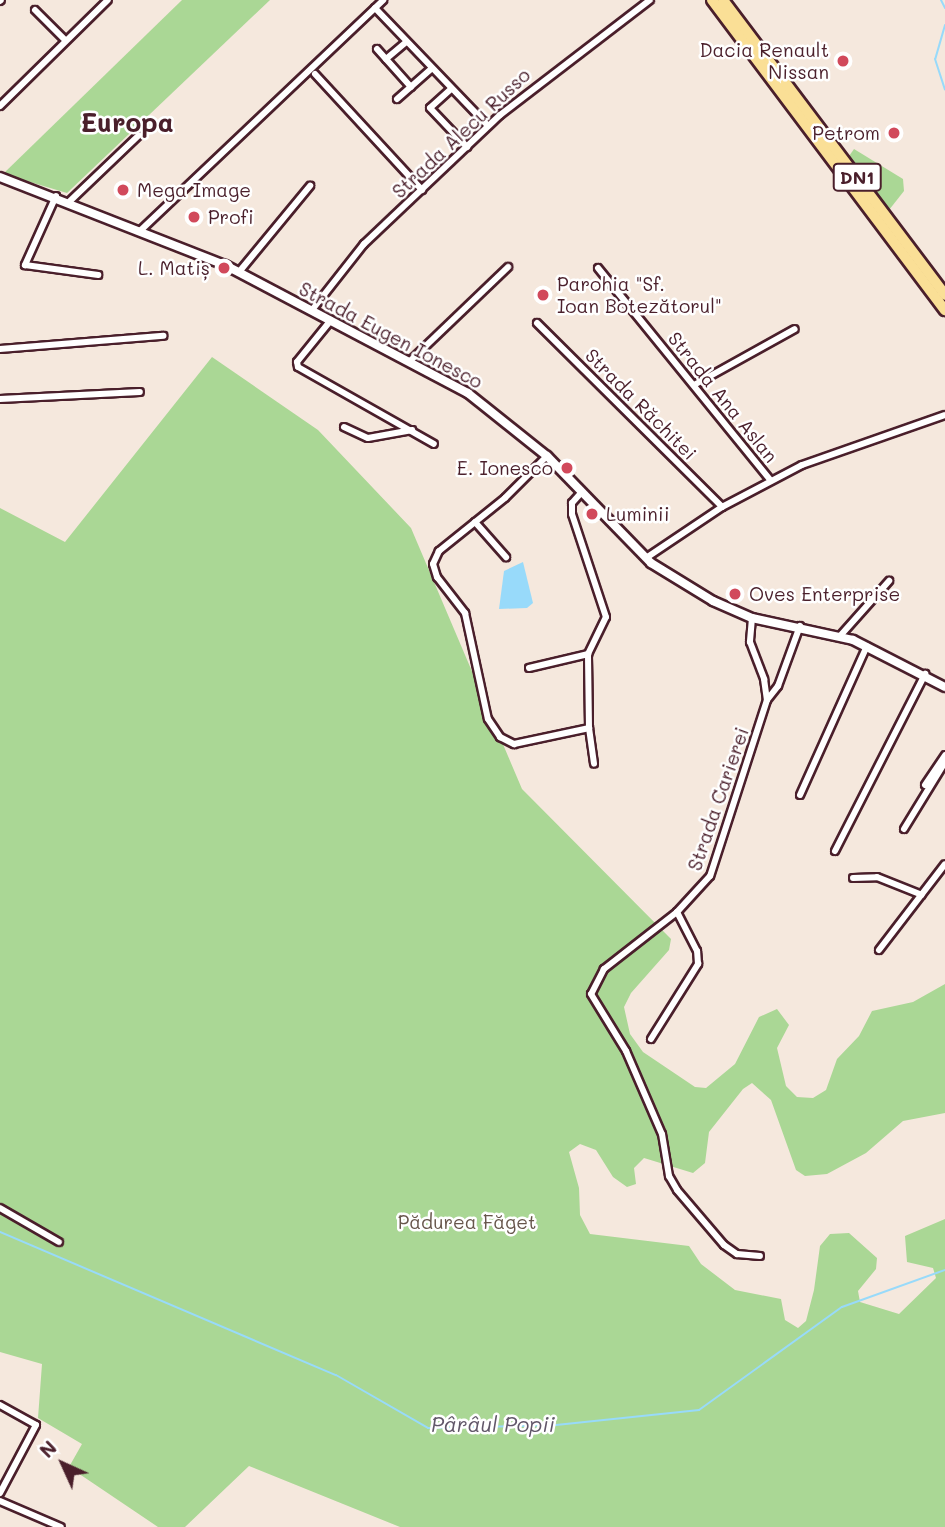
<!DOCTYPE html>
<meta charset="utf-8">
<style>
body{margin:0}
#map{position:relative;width:945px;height:1527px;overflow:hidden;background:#f5e8dd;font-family:Mali,sans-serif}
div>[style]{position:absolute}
.green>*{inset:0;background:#aad795}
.water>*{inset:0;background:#98dafa}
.stream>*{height:2px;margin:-1px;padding:0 1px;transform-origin:1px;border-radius:1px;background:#98dafa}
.roads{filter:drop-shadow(2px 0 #4a1f2b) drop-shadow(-2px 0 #4a1f2b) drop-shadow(0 2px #4a1f2b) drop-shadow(0 -2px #4a1f2b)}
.minor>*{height:6px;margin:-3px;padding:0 3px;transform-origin:3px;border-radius:3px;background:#fff}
.tertiary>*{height:8px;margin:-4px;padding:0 4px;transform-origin:4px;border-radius:4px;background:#fff}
.primary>*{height:10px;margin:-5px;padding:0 5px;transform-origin:5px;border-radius:5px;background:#fadf96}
.dots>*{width:19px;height:19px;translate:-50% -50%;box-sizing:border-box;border:4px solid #fff;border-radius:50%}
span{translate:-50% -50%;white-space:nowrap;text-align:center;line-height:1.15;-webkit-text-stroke:5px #fff;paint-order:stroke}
.shield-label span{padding:2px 5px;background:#fff;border:2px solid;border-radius:5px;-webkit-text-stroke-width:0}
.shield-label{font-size:18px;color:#4a1f2b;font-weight:700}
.poi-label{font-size:19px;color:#4a1f2b}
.right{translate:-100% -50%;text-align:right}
.left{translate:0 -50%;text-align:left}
.street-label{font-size:19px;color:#4a1f2b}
.park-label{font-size:19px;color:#67564b}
.water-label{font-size:21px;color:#615769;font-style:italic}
.district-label{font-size:26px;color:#4a1f2b;font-weight:700}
.north{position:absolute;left:28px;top:1429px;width:70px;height:70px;-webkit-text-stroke:5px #fff;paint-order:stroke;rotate:315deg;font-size:19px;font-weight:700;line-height:28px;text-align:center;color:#4a1f2b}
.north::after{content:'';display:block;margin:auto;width:24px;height:32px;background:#4a1f2b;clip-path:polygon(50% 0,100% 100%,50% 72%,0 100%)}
</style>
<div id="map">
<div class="green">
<div style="clip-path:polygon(182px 0,270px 0,67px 193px,3px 174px)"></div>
<div style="clip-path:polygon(854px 149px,903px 179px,904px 191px,889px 210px,847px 159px)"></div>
<div style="clip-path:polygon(212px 357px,318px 430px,411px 528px,522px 789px,671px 939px,669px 950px,631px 993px,624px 1007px,630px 1034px,643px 1052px,695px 1087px,706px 1088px,735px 1064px,759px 1017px,777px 1009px,789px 1025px,777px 1048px,786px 1086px,797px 1097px,813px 1098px,826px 1090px,837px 1059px,859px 1036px,872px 1011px,913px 1002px,945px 984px,945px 1113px,903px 1121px,866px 1153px,827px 1174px,805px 1176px,796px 1170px,771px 1100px,752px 1083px,743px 1089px,709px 1132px,705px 1163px,693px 1173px,644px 1158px,634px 1168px,636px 1184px,627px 1187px,613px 1177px,596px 1150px,580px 1144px,569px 1152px,579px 1188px,580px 1215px,590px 1234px,689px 1246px,701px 1264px,735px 1290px,781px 1299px,785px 1320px,798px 1328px,806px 1321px,814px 1290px,820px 1246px,830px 1234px,849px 1233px,877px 1258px,876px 1269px,858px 1291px,860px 1302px,899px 1314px,936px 1278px,933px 1268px,907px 1262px,905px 1236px,945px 1219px,945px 1527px,400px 1527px,249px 1466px,185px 1527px,158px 1527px,69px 1467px,82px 1444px,38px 1418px,42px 1364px,0 1352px,0 508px,65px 542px)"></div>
</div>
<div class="water">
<div style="clip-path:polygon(523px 562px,533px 603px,527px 608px,499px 609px,504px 571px)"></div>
</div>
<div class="stream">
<div style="left:941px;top:0;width:9px;rotate:63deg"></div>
<div style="left:945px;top:25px;width:35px;rotate:106deg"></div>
<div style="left:935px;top:59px;width:32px;rotate:72deg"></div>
<div style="left:0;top:1232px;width:365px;rotate:23.1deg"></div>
<div style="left:336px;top:1375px;width:106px;rotate:29.9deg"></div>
<div style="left:428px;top:1428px;width:128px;rotate:-1.3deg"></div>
<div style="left:556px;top:1425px;width:144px;rotate:-6deg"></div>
<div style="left:699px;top:1410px;width:176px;rotate:-35.8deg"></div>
<div style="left:842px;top:1307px;width:109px;rotate:-19.8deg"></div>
</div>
<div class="roads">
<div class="minor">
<div style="left:0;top:1px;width:1px;rotate:-45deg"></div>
<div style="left:375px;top:8px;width:163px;rotate:46.2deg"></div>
<div style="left:35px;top:10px;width:42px;rotate:45deg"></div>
<div style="left:377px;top:49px;width:51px;rotate:48.2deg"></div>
<div style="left:386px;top:59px;width:26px;rotate:-40deg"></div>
<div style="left:315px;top:74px;width:158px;rotate:47.3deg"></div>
<div style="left:451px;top:89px;width:28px;rotate:138deg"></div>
<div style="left:430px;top:108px;width:54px;rotate:46.5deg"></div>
<div style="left:397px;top:99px;width:45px;rotate:-41.4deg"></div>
<div style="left:0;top:106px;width:151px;rotate:-44.5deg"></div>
<div style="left:56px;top:196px;width:76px;rotate:114.2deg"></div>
<div style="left:25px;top:265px;width:74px;rotate:7.8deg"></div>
<div style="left:70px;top:201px;width:95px;rotate:-43.7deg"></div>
<div style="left:141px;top:230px;width:334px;rotate:-43.5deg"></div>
<div style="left:598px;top:268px;width:274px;rotate:50.9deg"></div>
<div style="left:239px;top:272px;width:112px;rotate:-50.5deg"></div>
<div style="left:312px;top:310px;width:84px;rotate:-51.8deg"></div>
<div style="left:364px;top:244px;width:187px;rotate:-43.5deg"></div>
<div style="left:500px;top:115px;width:189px;rotate:-37.5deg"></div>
<div style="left:331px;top:320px;width:54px;rotate:129deg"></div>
<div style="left:297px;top:362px;width:5px;rotate:79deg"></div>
<div style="left:298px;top:367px;width:156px;rotate:29.5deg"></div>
<div style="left:537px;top:323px;width:261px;rotate:44.8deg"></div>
<div style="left:0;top:349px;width:164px;rotate:-4.6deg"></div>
<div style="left:410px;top:361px;width:136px;rotate:-43.8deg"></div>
<div style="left:694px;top:385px;width:115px;rotate:-29deg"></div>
<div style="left:0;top:399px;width:140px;rotate:-2.9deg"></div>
<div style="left:344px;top:427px;width:26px;rotate:25deg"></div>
<div style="left:368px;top:438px;width:45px;rotate:-10.3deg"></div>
<div style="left:547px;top:456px;width:59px;rotate:135deg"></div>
<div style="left:505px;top:498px;width:85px;rotate:141.2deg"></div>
<div style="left:439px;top:551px;width:14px;rotate:115deg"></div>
<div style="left:433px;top:564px;width:14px;rotate:73deg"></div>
<div style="left:437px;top:577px;width:46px;rotate:52.1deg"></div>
<div style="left:465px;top:613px;width:108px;rotate:77.8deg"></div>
<div style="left:488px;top:719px;width:22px;rotate:56deg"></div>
<div style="left:500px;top:737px;width:16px;rotate:27deg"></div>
<div style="left:514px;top:744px;width:77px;rotate:-12deg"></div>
<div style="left:589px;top:728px;width:74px;rotate:-90.8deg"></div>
<div style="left:588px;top:654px;width:41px;rotate:-64.1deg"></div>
<div style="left:606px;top:617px;width:108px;rotate:-108.3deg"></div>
<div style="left:572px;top:514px;width:11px;rotate:-90deg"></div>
<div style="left:572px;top:503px;width:13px;rotate:-48deg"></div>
<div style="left:475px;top:522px;width:47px;rotate:48.5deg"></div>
<div style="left:646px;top:558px;width:92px;rotate:-33.9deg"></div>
<div style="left:722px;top:507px;width:90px;rotate:-27.7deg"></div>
<div style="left:802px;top:465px;width:151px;rotate:-19.3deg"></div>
<div style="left:752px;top:618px;width:24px;rotate:95deg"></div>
<div style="left:750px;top:642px;width:40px;rotate:69deg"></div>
<div style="left:764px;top:679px;width:21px;rotate:82deg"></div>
<div style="left:767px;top:700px;width:185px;rotate:107.9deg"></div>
<div style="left:710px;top:876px;width:49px;rotate:132.5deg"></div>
<div style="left:677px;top:912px;width:93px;rotate:142deg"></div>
<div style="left:604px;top:969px;width:28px;rotate:117deg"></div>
<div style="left:591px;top:994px;width:67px;rotate:58.4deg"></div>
<div style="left:626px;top:1051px;width:90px;rotate:66.6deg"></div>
<div style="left:662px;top:1134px;width:43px;rotate:80.5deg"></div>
<div style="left:669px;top:1176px;width:16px;rotate:60deg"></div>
<div style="left:677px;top:1190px;width:72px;rotate:49.5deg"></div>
<div style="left:724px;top:1245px;width:16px;rotate:35deg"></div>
<div style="left:737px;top:1254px;width:23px;rotate:5deg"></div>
<div style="left:840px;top:636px;width:74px;rotate:-48.3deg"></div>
<div style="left:529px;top:668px;width:61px;rotate:-13.3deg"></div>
<div style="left:767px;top:700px;width:18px;rotate:-52deg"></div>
<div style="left:778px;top:686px;width:64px;rotate:-69.9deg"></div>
<div style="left:589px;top:728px;width:36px;rotate:82deg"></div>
<div style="left:925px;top:785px;width:36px;rotate:-56deg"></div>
<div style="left:800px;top:795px;width:163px;rotate:-65.8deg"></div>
<div style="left:904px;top:829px;width:79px;rotate:-58.5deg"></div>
<div style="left:835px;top:851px;width:199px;rotate:-63deg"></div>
<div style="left:853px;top:878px;width:24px;rotate:-2deg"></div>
<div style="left:877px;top:877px;width:48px;rotate:21.8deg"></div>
<div style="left:879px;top:950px;width:108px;rotate:-52.5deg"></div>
<div style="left:651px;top:1039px;width:89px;rotate:-57.9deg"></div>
<div style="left:698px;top:964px;width:13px;rotate:-94deg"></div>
<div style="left:697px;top:951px;width:44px;rotate:-117.1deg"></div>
<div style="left:0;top:1208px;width:68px;rotate:30deg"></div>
<div style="left:0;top:1405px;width:41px;rotate:29.1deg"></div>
<div style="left:36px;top:1425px;width:77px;rotate:117.9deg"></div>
<div style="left:0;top:1501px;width:66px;rotate:23.1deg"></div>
</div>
<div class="tertiary">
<div style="left:0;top:177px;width:242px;rotate:21.4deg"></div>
<div style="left:225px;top:265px;width:275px;rotate:27.8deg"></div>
<div style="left:468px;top:393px;width:101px;rotate:38.6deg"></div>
<div style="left:547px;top:456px;width:149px;rotate:45.8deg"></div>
<div style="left:651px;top:563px;width:73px;rotate:31.5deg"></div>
<div style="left:713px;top:601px;width:43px;rotate:23.6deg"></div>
<div style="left:752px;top:618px;width:103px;rotate:12.3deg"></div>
<div style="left:853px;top:640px;width:103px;rotate:27.1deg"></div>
</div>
<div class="primary">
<div style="left:712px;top:0;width:388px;rotate:53.1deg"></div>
<div style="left:723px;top:0;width:369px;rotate:53deg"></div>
</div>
</div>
<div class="dots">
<div style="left:843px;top:61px;background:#d1495b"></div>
<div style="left:894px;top:133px;background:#d1495b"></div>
<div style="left:123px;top:190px;background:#d1495b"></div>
<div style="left:194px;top:217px;background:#d1495b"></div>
<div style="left:224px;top:268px;background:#d1495b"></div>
<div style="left:543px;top:295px;background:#d1495b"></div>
<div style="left:567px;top:468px;background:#d1495b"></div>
<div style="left:592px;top:514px;background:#d1495b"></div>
<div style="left:735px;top:594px;background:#d1495b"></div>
</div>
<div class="shield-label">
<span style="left:857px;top:177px">DN1</span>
</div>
<div class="poi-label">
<span class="right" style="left:829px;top:61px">Dacia Renault<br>Nissan</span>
<span class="right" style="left:880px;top:133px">Petrom</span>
<span class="left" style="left:137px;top:190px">Mega Image</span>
<span class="left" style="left:208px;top:217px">Profi</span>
<span class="right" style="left:210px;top:268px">L. Matiș</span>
<span class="left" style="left:557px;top:295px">Parohia "Sf.<br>Ioan Botezătorul"</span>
<span class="right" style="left:553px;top:468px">E. Ionesco</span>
<span class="left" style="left:606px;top:514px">Luminii</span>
<span class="left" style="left:749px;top:594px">Oves Enterprise</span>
</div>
<div class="street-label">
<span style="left:461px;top:133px;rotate:-43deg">Strada Alecu Russo</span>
<span style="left:391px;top:335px;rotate:28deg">Strada Eugen Ionesco</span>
<span style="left:723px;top:397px;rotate:51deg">Strada Ana Aslan</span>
<span style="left:641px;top:404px;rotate:45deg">Strada Răchitei</span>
<span style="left:718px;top:799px;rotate:-71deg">Strada Carierei</span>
</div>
<div class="park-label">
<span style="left:467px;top:1222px">Pădurea Făget</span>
</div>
<div class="water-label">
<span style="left:493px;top:1424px">Pârâul Popii</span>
</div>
<div class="district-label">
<span style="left:127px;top:123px">Europa</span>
</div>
<div class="north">N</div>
</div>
